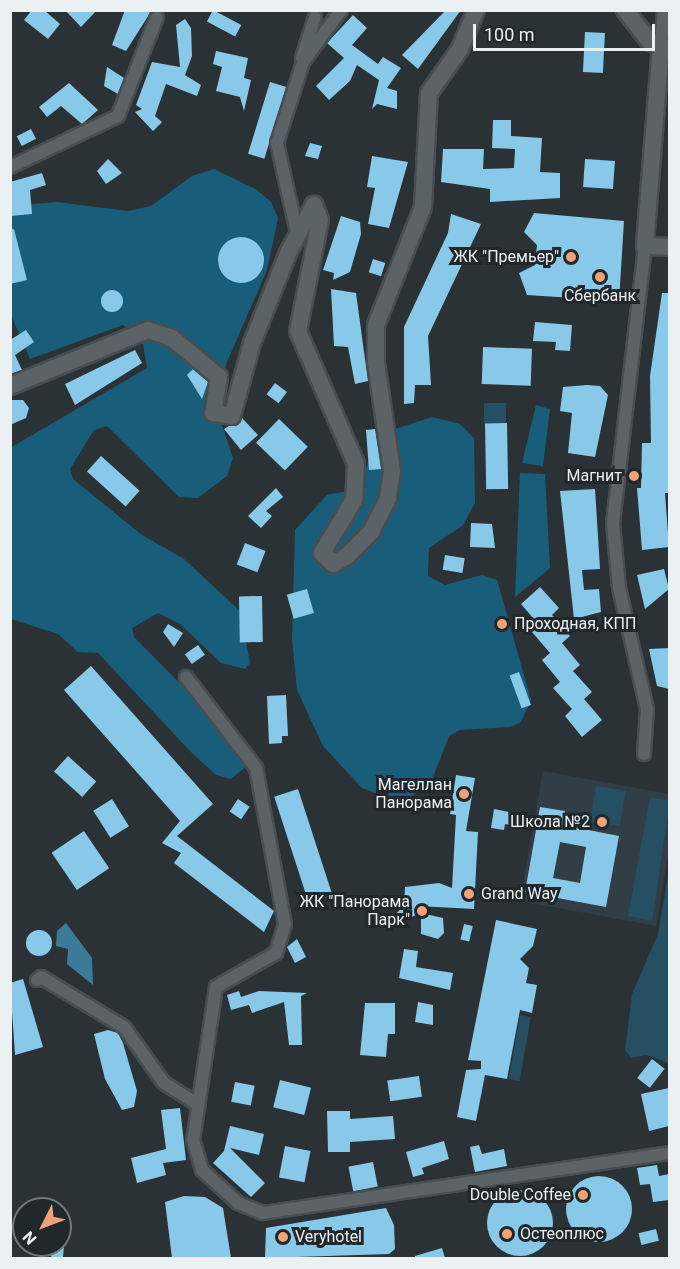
<!DOCTYPE html>
<meta charset="utf-8">
<style>
body{margin:0}
#map{position:relative;width:680px;height:1269px;overflow:hidden;background:#2b3235;font-family:Roboto,sans-serif}
div>[style]{position:absolute}
.built>*{inset:0;background:#313e45}
.green>*{inset:0;background:#254f62;transform-origin:0 0}
.forest>*{inset:0;background:#185e7a}
.water>*{inset:0;background:#3b7b99}
.building>*{inset:0;background:#88c9e9;transform-origin:0 0}
.round{border-radius:50%}
.roads{filter:drop-shadow(2px 0 #474d50) drop-shadow(-2px 0 #474d50) drop-shadow(0 2px #474d50) drop-shadow(0 -2px #474d50)}
.street>*{height:12px;margin:-6px;padding:0 6px;transform-origin:6px;border-radius:6px;background:#5b6367}
.secondary>*{height:16px;margin:-8px;padding:0 8px;transform-origin:8px;border-radius:8px;background:#5b6367}
.dots>*{width:16px;height:16px;translate:-50% -50%;box-sizing:border-box;border:3px solid #21282b;border-radius:50%}
span{translate:-50% -50%;white-space:nowrap;text-align:center;line-height:1.15;-webkit-text-stroke:6px #21282b;paint-order:stroke}
.poi-label{font-size:16px;color:#ebf0f2}
.right{translate:-100% -50%;text-align:right}
.left{translate:0 -50%;text-align:left}
.frame{position:absolute;inset:0;border:12px solid #ebf0f2;pointer-events:none}
.north{position:absolute;left:12px;top:1197px;width:60px;height:60px;box-sizing:border-box;background:#21282b;border:2px solid #72787b;border-radius:50%;rotate:228deg;font-size:16px;font-weight:700;line-height:24px;text-align:center;color:#ebf0f2}
.north::after{content:'';display:block;margin:auto;width:21px;height:27px;background:#efa377;clip-path:polygon(50% 0,100% 100%,50% 72%,0 100%)}
.scale{position:absolute;left:473px;top:24px;width:182px;height:27px;box-sizing:border-box;border:3px solid #ebf0f2;border-top:0;padding-left:8px;font-size:18px;line-height:21px;white-space:nowrap;color:#ebf0f2;-webkit-text-stroke:4px #21282b;paint-order:stroke}
</style>
<div id="map">
<div class="built">
<div style="clip-path:polygon(543px 771px,669px 794px,669px 850px,656px 926px,520px 901px)"></div>
</div>
<div class="green">
<div style="left:484px;top:403px;width:22px;height:21px"></div>
<div style="left:596px;top:786px;width:30px;height:36px;rotate:9deg"></div>
<div style="clip-path:polygon(650px 797px,670px 801px,652px 921px,628px 916px)"></div>
<div style="clip-path:polygon(669px 870px,670px 1063px,669px 1063px,646px 1055px,631px 1058px,625px 1050px,632px 994px,658px 934px)"></div>
<div style="left:520px;top:1015px;width:11px;height:65px;rotate:10deg"></div>
</div>
<div class="forest">
<div style="clip-path:polygon(214px 169px,257px 190px,271px 202px,278px 218px,267px 270px,227px 362px,215px 404px,233px 458px,227px 476px,198px 498px,179px 497px,107px 426px,94px 430px,70px 469px,73px 479px,142px 535px,184px 559px,240px 611px,250px 663px,245px 669px,221px 663px,180px 624px,158px 613px,132px 628px,134px 637px,220px 724px,242px 757px,244px 768px,231px 779px,216px 775px,191px 752px,98px 653px,78px 652px,58px 634px,11px 619px,10px 448px,147px 368px,143px 344px,123px 325px,30px 359px,11px 315px,11px 206px,57px 202px,128px 211px,151px 206px,192px 176px)"></div>
<div style="clip-path:polygon(536px 405px,550px 409px,543px 466px,522px 463px)"></div>
<div style="clip-path:polygon(432px 417px,460px 424px,474px 438px,475px 503px,463px 525px,429px 548px,428px 576px,445px 585px,482px 575px,497px 580px,531px 700px,521px 722px,510px 727px,460px 730px,449px 736px,430px 785px,408px 798px,393px 800px,362px 788px,323px 746px,297px 690px,292px 639px,295px 530px,327px 495px,357px 489px,380px 434px)"></div>
<div style="clip-path:polygon(520px 473px,545px 474px,550px 568px,515px 597px)"></div>
</div>
<div class="water">
<div style="clip-path:polygon(66px 923px,92px 958px,93px 985px,67px 964px,68px 949px,56px 946px,57px 931px)"></div>
</div>
<div class="building">
<div style="clip-path:polygon(32px 10px,44px 10px,60px 24px,48px 39px,24px 20px)"></div>
<div style="clip-path:polygon(65px 10px,97px 10px,81px 27px)"></div>
<div style="clip-path:polygon(125px 10px,152px 10px,126px 51px,112px 45px)"></div>
<div style="left:213px;top:10px;width:32px;height:13px;rotate:28deg"></div>
<div style="clip-path:polygon(446px 10px,461px 10px,418px 69px,402px 55px)"></div>
<div style="clip-path:polygon(353px 15px,367px 28px,352px 45px,378px 64px,383px 57px,401px 68px,387px 88px,397px 91px,397px 109px,377px 104px,372px 109px,379px 80px,357px 65px,350px 81px,329px 100px,316px 86px,344px 58px,327px 43px)"></div>
<div style="clip-path:polygon(185px 19px,191px 28px,192px 56px,185px 75px,201px 85px,197px 96px,166px 84px,155px 116px,162px 122px,153px 131px,135px 112px,142px 109px,136px 105px,152px 62px,180px 67px,176px 25px)"></div>
<div style="left:585px;top:32px;width:20px;height:40px;rotate:3deg"></div>
<div style="clip-path:polygon(216px 51px,248px 58px,244px 78px,251px 80px,244px 111px,240px 97px,216px 91px,222px 67px,213px 64px)"></div>
<div style="clip-path:polygon(107px 67px,124px 78px,118px 94px,104px 86px)"></div>
<div style="left:270px;top:82px;width:17px;height:75px;rotate:17deg"></div>
<div style="clip-path:polygon(69px 83px,98px 110px,82px 124px,61px 106px,47px 117px,39px 107px)"></div>
<div style="clip-path:polygon(493px 120px,511px 120px,511px 136px,542px 138px,540px 172px,560px 173px,560px 198px,490px 202px,490px 189px,441px 182px,443px 149px,484px 149px,483px 169px,514px 168px,515px 149px,492px 148px)"></div>
<div style="left:31px;top:129px;width:11px;height:16px;rotate:63deg"></div>
<div style="clip-path:polygon(310px 143px,322px 146px,318px 159px,305px 156px)"></div>
<div style="clip-path:polygon(372px 156px,408px 162px,389px 228px,368px 224px,375px 188px,367px 187px)"></div>
<div style="clip-path:polygon(108px 159px,122px 173px,106px 184px,97px 171px)"></div>
<div style="left:585px;top:159px;width:30px;height:28px;rotate:4deg"></div>
<div style="clip-path:polygon(42px 173px,46px 185px,30px 190px,32px 214px,10px 216px,10px 182px)"></div>
<div style="clip-path:polygon(534px 213px,624px 221px,619px 301px,527px 295px,519px 273px,535px 265px,537px 245px,524px 232px)"></div>
<div style="clip-path:polygon(451px 214px,481px 224px,428px 336px,431px 385px,415px 385px,414px 403px,404px 404px,404px 327px,448px 233px)"></div>
<div style="clip-path:polygon(341px 216px,360px 222px,361px 234px,350px 272px,333px 280px,334px 273px,323px 270px)"></div>
<div style="clip-path:polygon(14px 229px,27px 280px,10px 284px,10px 230px)"></div>
<div class="round" style="left:218px;top:237px;width:46px;height:46px"></div>
<div style="left:373px;top:259px;width:13px;height:14px;rotate:18deg"></div>
<div style="clip-path:polygon(331px 289px,356px 293px,368px 381px,355px 384px,348px 347px,334px 346px)"></div>
<div class="round" style="left:101px;top:290px;width:22px;height:22px"></div>
<div style="clip-path:polygon(662px 293px,669px 293px,669px 493px,665px 493px,669px 547px,642px 550px,637px 488px,641px 488px,642px 443px,651px 443px,650px 376px)"></div>
<div style="clip-path:polygon(535px 322px,572px 325px,570px 351px,555px 350px,556px 342px,533px 341px)"></div>
<div style="clip-path:polygon(26px 330px,34px 342px,15px 355px,22px 370px,10px 374px,10px 340px)"></div>
<div style="left:483px;top:347px;width:49px;height:37px;rotate:2deg"></div>
<div style="clip-path:polygon(135px 350px,142px 363px,75px 405px,65px 384px)"></div>
<div style="clip-path:polygon(193px 369px,208px 382px,202px 399px,187px 375px)"></div>
<div style="left:275px;top:383px;width:15px;height:14px;rotate:37deg"></div>
<div style="clip-path:polygon(587px 385px,600px 386px,608px 395px,595px 457px,568px 453px,572px 413px,560px 411px,563px 387px)"></div>
<div style="clip-path:polygon(10px 400px,23px 400px,29px 408px,26px 418px,10px 425px)"></div>
<div style="clip-path:polygon(242px 418px,258px 435px,241px 450px,224px 429px)"></div>
<div style="left:279px;top:419px;width:40px;height:33px;rotate:44deg"></div>
<div style="left:507px;top:423px;width:66px;height:22px;rotate:89deg"></div>
<div style="clip-path:polygon(375px 429px,381px 469px,369px 470px,366px 430px)"></div>
<div style="left:101px;top:456px;width:52px;height:21px;rotate:42deg"></div>
<div style="clip-path:polygon(276px 488px,283px 497px,266px 511px,272px 516px,261px 528px,248px 516px)"></div>
<div style="clip-path:polygon(595px 489px,600px 569px,582px 570px,584px 590px,599px 589px,601px 612px,574px 619px,560px 491px)"></div>
<div style="clip-path:polygon(471px 523px,492px 524px,495px 548px,470px 547px)"></div>
<div style="left:245px;top:543px;width:22px;height:23px;rotate:21deg"></div>
<div style="left:445px;top:555px;width:20px;height:15px;rotate:9deg"></div>
<div style="clip-path:polygon(664px 569px,669px 589px,645px 609px,637px 575px)"></div>
<div style="clip-path:polygon(540px 587px,559px 608px,552px 615px,570px 636px,562px 643px,580px 665px,573px 671px,592px 692px,584px 699px,602px 720px,582px 737px,565px 716px,572px 709px,553px 688px,560px 682px,542px 660px,550px 653px,532px 632px,539px 625px,521px 604px)"></div>
<div style="left:307px;top:589px;width:25px;height:21px;rotate:74deg"></div>
<div style="left:262px;top:596px;width:46px;height:23px;rotate:89deg"></div>
<div style="clip-path:polygon(168px 624px,183px 633px,174px 647px,163px 632px)"></div>
<div style="left:198px;top:645px;width:12px;height:16px;rotate:55deg"></div>
<div style="clip-path:polygon(669px 648px,669px 689px,657px 686px,649px 649px)"></div>
<div style="clip-path:polygon(91px 666px,213px 804px,177px 836px,274px 911px,264px 932px,174px 863px,181px 853px,162px 843px,180px 821px,64px 690px)"></div>
<div style="left:519px;top:672px;width:35px;height:10px;rotate:70deg"></div>
<div style="clip-path:polygon(286px 695px,288px 736px,282px 736px,282px 743px,269px 744px,267px 696px)"></div>
<div style="left:68px;top:756px;width:38px;height:21px;rotate:42deg"></div>
<div style="clip-path:polygon(456px 775px,475px 778px,466px 831px,478px 832px,474px 909px,418px 906px,416px 915px,388px 927px,386px 923px,404px 906px,405px 887px,439px 883px,452px 888px,456px 815px,450px 814px)"></div>
<div style="left:298px;top:789px;width:112px;height:25px;rotate:72deg"></div>
<div style="left:112px;top:799px;width:32px;height:22px;rotate:58deg"></div>
<div style="left:238px;top:799px;width:14px;height:15px;rotate:34deg"></div>
<div style="clip-path:polygon(evenodd,540px 807px,565px 811px,563px 825px,619px 836px,606px 907px,525px 892px,536px 830px,505px 824px,504px 830px,491px 828px,494px 809px,538px 818px,540px 807px,560px 842px,586px 847px,580px 883px,553px 878px,560px 842px)"></div>
<div style="left:84px;top:831px;width:45px;height:39px;rotate:56deg"></div>
<div style="clip-path:polygon(421px 913px,443px 918px,444px 933px,438px 939px,421px 934px)"></div>
<div style="clip-path:polygon(496px 920px,537px 929px,533px 946px,520px 959px,529px 968px,526px 983px,537px 985px,532px 1013px,520px 1010px,507px 1079px,485px 1075px,476px 1121px,457px 1117px,466px 1070px,481px 1069px,481px 1061px,468px 1060px)"></div>
<div style="left:464px;top:924px;width:9px;height:16px;rotate:13deg"></div>
<div class="round" style="left:26px;top:930px;width:26px;height:26px"></div>
<div style="clip-path:polygon(297px 939px,306px 957px,295px 963px,287px 947px)"></div>
<div style="clip-path:polygon(404px 949px,418px 951px,416px 967px,453px 973px,450px 990px,399px 978px)"></div>
<div style="clip-path:polygon(23px 979px,43px 1047px,15px 1055px,10px 983px)"></div>
<div style="clip-path:polygon(239px 991px,241px 997px,259px 991px,307px 993px,301px 996px,302px 1045px,289px 1045px,284px 1002px,252px 1013px,249px 1005px,231px 1010px,227px 995px)"></div>
<div style="clip-path:polygon(418px 1002px,433px 1005px,433px 1025px,415px 1022px)"></div>
<div style="clip-path:polygon(365px 1003px,395px 1003px,395px 1034px,388px 1034px,386px 1057px,360px 1055px)"></div>
<div style="clip-path:polygon(108px 1030px,118px 1033px,123px 1043px,137px 1091px,134px 1107px,122px 1110px,105px 1079px,94px 1034px)"></div>
<div style="left:652px;top:1059px;width:16px;height:24px;rotate:38deg"></div>
<div style="left:419px;top:1076px;width:21px;height:32px;rotate:82deg"></div>
<div style="left:280px;top:1080px;width:32px;height:28px;rotate:14deg"></div>
<div style="left:235px;top:1082px;width:20px;height:20px;rotate:11deg"></div>
<div style="clip-path:polygon(669px 1088px,669px 1126px,649px 1131px,641px 1094px)"></div>
<div style="clip-path:polygon(180px 1108px,186px 1160px,163px 1163px,166px 1175px,137px 1183px,131px 1158px,166px 1149px,161px 1110px)"></div>
<div style="clip-path:polygon(327px 1111px,350px 1111px,350px 1119px,393px 1116px,395px 1139px,350px 1142px,350px 1152px,328px 1152px)"></div>
<div style="clip-path:polygon(230px 1126px,264px 1134px,259px 1155px,230px 1148px,265px 1183px,251px 1197px,213px 1163px,224px 1151px)"></div>
<div style="clip-path:polygon(444px 1141px,449px 1159px,422px 1168px,424px 1174px,413px 1177px,406px 1152px)"></div>
<div style="clip-path:polygon(479px 1145px,482px 1154px,504px 1149px,507px 1166px,475px 1172px,470px 1147px)"></div>
<div style="left:285px;top:1146px;width:26px;height:32px;rotate:11deg"></div>
<div style="left:373px;top:1162px;width:25px;height:25px;rotate:79deg"></div>
<div style="clip-path:polygon(657px 1165px,659px 1176px,669px 1174px,669px 1200px,653px 1202px,650px 1184px,640px 1185px,637px 1168px)"></div>
<div class="round" style="left:566px;top:1176px;width:66px;height:66px"></div>
<div class="round" style="left:487px;top:1190px;width:66px;height:66px"></div>
<div style="clip-path:polygon(184px 1196px,205px 1197px,223px 1208px,231px 1258px,172px 1258px,165px 1202px)"></div>
<div style="clip-path:polygon(386px 1208px,394px 1225px,395px 1249px,389px 1254px,265px 1258px,266px 1228px)"></div>
<div style="left:656px;top:1229px;width:12px;height:18px;rotate:76deg"></div>
<div style="clip-path:polygon(45px 1245px,64px 1245px,63px 1258px,52px 1258px)"></div>
<div style="clip-path:polygon(442px 1248px,445px 1258px,415px 1258px,415px 1256px)"></div>
</div>
<div class="roads">
<div class="street">
<div style="left:661px;top:45px;width:35px;rotate:-85deg"></div>
<div style="left:302px;top:58px;width:43px;rotate:-72.4deg"></div>
<div style="left:10px;top:167px;width:119px;rotate:-25.3deg"></div>
<div style="left:118px;top:116px;width:106px;rotate:-68.5deg"></div>
<div style="left:298px;top:237px;width:96px;rotate:-102.6deg"></div>
<div style="left:277px;top:143px;width:85px;rotate:-72.2deg"></div>
<div style="left:303px;top:62px;width:64px;rotate:-53.8deg"></div>
<div style="left:186px;top:677px;width:115px;rotate:52.4deg"></div>
<div style="left:256px;top:768px;width:159px;rotate:79.5deg"></div>
<div style="left:285px;top:924px;width:30px;rotate:107deg"></div>
<div style="left:276px;top:953px;width:69px;rotate:150.5deg"></div>
<div style="left:216px;top:987px;width:155px;rotate:98.5deg"></div>
<div style="left:193px;top:1140px;width:31px;rotate:73deg"></div>
<div style="left:202px;top:1170px;width:49px;rotate:42.5deg"></div>
<div style="left:238px;top:1203px;width:27px;rotate:22deg"></div>
<div style="left:263px;top:1213px;width:411px;rotate:-8.4deg"></div>
<div style="left:644px;top:754px;width:45px;rotate:-86.2deg"></div>
<div style="left:647px;top:709px;width:124px;rotate:-103deg"></div>
<div style="left:619px;top:588px;width:65px;rotate:-95.3deg"></div>
<div style="left:613px;top:523px;width:279px;rotate:-83.4deg"></div>
<div style="left:37px;top:980px;width:5px;rotate:-37deg"></div>
<div style="left:41px;top:977px;width:97px;rotate:31.1deg"></div>
<div style="left:124px;top:1027px;width:69px;rotate:54.5deg"></div>
<div style="left:164px;top:1083px;width:41px;rotate:32.2deg"></div>
</div>
<div class="secondary">
<div style="left:625px;top:10px;width:41px;rotate:52deg"></div>
<div style="left:650px;top:42px;width:11px;rotate:15deg"></div>
<div style="left:661px;top:45px;width:202px;rotate:94.6deg"></div>
<div style="left:645px;top:246px;width:25px;rotate:2deg"></div>
<div style="left:10px;top:386px;width:149px;rotate:-22.1deg"></div>
<div style="left:148px;top:330px;width:25px;rotate:18deg"></div>
<div style="left:172px;top:338px;width:61px;rotate:39.7deg"></div>
<div style="left:219px;top:377px;width:36px;rotate:99deg"></div>
<div style="left:213px;top:413px;width:19px;rotate:9deg"></div>
<div style="left:232px;top:416px;width:76px;rotate:-74.7deg"></div>
<div style="left:252px;top:343px;width:97px;rotate:-68.2deg"></div>
<div style="left:288px;top:253px;width:55px;rotate:-61.6deg"></div>
<div style="left:314px;top:205px;width:16px;rotate:68deg"></div>
<div style="left:320px;top:220px;width:113px;rotate:101.2deg"></div>
<div style="left:298px;top:331px;width:145px;rotate:66.4deg"></div>
<div style="left:356px;top:464px;width:36px;rotate:93deg"></div>
<div style="left:354px;top:500px;width:62px;rotate:121.1deg"></div>
<div style="left:322px;top:553px;width:16px;rotate:45deg"></div>
<div style="left:333px;top:564px;width:16px;rotate:-30deg"></div>
<div style="left:347px;top:556px;width:34px;rotate:-45deg"></div>
<div style="left:371px;top:532px;width:38px;rotate:-63deg"></div>
<div style="left:388px;top:498px;width:27px;rotate:-82deg"></div>
<div style="left:392px;top:471px;width:110px;rotate:-98.4deg"></div>
<div style="left:376px;top:362px;width:37px;rotate:-90deg"></div>
<div style="left:376px;top:325px;width:127px;rotate:-68.3deg"></div>
<div style="left:423px;top:207px;width:114px;rotate:-87deg"></div>
<div style="left:429px;top:93px;width:54px;rotate:-54.8deg"></div>
<div style="left:460px;top:49px;width:42px;rotate:-67.7deg"></div>
</div>
</div>
<div class="dots">
<div style="left:571px;top:257px;background:#efa377"></div>
<div style="left:600px;top:277px;background:#efa377"></div>
<div style="left:634px;top:476px;background:#efa377"></div>
<div style="left:502px;top:624px;background:#efa377"></div>
<div style="left:464px;top:794px;background:#efa377"></div>
<div style="left:602px;top:822px;background:#efa377"></div>
<div style="left:469px;top:894px;background:#efa377"></div>
<div style="left:422px;top:911px;background:#efa377"></div>
<div style="left:583px;top:1195px;background:#efa377"></div>
<div style="left:507px;top:1234px;background:#efa377"></div>
<div style="left:283px;top:1237px;background:#efa377"></div>
</div>
<div class="poi-label">
<span class="right" style="left:559px;top:257px">ЖК "Премьер"</span>
<span style="left:600px;top:296px">Сбербанк</span>
<span class="right" style="left:622px;top:476px">Магнит</span>
<span class="left" style="left:514px;top:624px">Проходная, КПП</span>
<span class="right" style="left:452px;top:794px">Магеллан<br>Панорама</span>
<span class="right" style="left:590px;top:822px">Школа №2</span>
<span class="left" style="left:481px;top:894px">Grand Way</span>
<span class="right" style="left:410px;top:911px">ЖК "Панорама<br>Парк"</span>
<span class="right" style="left:571px;top:1195px">Double Coffee</span>
<span class="left" style="left:520px;top:1234px">Остеоплюс</span>
<span class="left" style="left:295px;top:1237px">Veryhotel</span>
</div>
<div class="frame"></div>
<div class="north">N</div>
<div class="scale">100 m</div>
</div>
